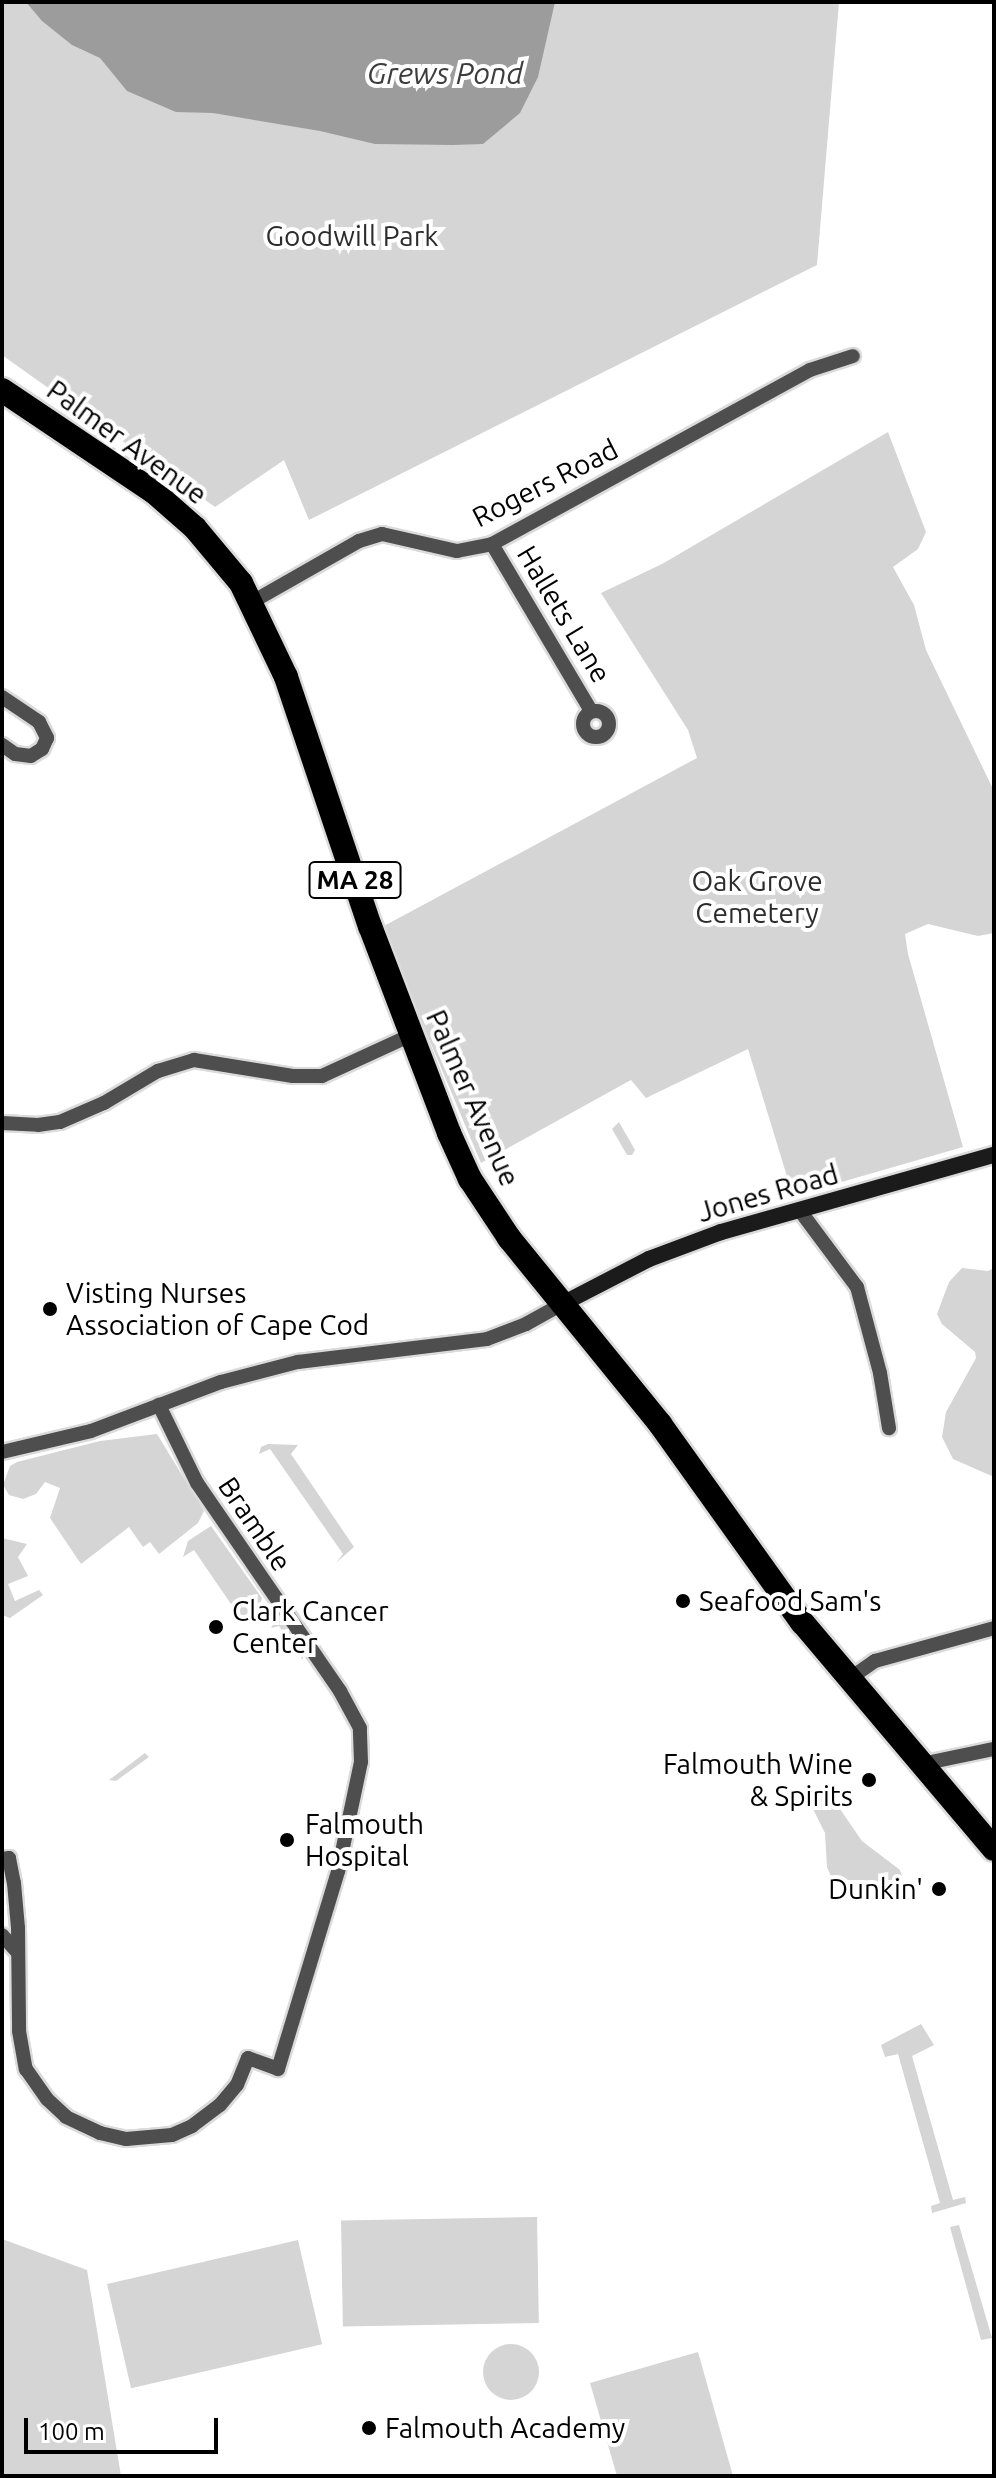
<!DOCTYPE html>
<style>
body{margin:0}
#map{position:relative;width:996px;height:2478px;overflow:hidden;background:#fff;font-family:Ubuntu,sans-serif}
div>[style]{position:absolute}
.green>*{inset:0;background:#d5d5d5;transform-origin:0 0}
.round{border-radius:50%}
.water>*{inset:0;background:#9c9c9c}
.roads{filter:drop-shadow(2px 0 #dbdbdb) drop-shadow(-2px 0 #dbdbdb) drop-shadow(0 2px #dbdbdb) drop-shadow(0 -2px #dbdbdb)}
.street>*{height:14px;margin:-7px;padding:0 7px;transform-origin:7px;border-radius:7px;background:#4e4e4e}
.street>.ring{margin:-7px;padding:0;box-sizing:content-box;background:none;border:14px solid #4e4e4e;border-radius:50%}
.secondary>*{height:16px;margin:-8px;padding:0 8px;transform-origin:8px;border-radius:8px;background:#1b1b1b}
.highway>*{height:24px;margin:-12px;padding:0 12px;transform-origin:12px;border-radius:12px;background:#000}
.dots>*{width:22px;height:22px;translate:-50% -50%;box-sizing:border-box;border:4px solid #fff;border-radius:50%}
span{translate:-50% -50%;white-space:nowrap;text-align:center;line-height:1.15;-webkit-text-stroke:8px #fff;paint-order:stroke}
.shield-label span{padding:2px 6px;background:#fff;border:2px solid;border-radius:6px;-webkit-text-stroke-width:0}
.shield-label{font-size:26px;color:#000;font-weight:700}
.park-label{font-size:28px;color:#2c2c2c}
.street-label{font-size:28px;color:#000}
.poi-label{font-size:28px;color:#000}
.left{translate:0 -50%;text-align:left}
.right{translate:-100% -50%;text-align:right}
.water-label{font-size:30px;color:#3d3d3d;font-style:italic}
.frame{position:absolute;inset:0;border:4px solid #000;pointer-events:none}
.scale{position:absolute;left:24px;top:2418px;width:194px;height:36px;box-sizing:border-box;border:4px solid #000;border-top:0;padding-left:10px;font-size:24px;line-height:28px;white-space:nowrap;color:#000;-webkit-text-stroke:6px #fff;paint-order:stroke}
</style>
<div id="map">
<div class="green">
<div style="clip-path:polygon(2px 2px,839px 2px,817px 265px,309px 520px,284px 460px,215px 507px,2px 355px)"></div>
<div style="clip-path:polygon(888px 432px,926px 532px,918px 549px,893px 567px,914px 605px,926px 650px,994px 791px,994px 933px,978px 936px,928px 924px,905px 934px,908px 954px,963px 1147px,793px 1196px,748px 1049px,646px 1098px,631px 1080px,481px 1163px,382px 927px,697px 758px,688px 730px,601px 593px,662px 564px)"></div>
<div style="clip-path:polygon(619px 1122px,635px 1150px,632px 1155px,627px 1155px,612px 1129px)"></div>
<div style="clip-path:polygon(962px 1268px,988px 1271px,994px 1268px,994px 1477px,953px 1459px,942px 1437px,946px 1412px,976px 1358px,975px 1352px,942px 1324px,937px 1314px,949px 1282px)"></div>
<div style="clip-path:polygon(157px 1434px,204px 1511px,198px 1523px,159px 1554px,150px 1542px,143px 1547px,129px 1527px,81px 1564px,50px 1518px,60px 1488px,45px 1482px,36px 1494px,23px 1499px,9px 1495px,3px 1485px,10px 1466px,17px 1462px,100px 1441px)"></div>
<div style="clip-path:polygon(268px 1444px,298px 1445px,291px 1454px,354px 1547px,336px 1563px,343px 1554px,270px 1449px,259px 1454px,261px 1447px)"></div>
<div style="clip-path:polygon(211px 1526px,262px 1598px,257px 1615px,244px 1623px,194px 1550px,183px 1557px,188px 1541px)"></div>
<div style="clip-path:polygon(2px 1538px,27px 1544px,18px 1557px,28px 1576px,8px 1584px,15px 1601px,39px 1590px,43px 1595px,10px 1618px,2px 1615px)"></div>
<div style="clip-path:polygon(277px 1618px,283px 1620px,302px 1649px,303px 1660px,279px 1626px,271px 1628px)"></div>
<div style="clip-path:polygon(145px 1753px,149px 1757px,116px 1781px,109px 1780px)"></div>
<div style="clip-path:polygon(815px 1790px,826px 1795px,840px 1809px,862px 1841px,900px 1870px,905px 1886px,899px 1892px,862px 1895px,833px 1881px,827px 1867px,825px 1833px,808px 1799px,810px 1791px)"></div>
<div style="clip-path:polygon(921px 2024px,934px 2045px,912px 2056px,953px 2200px,965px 2197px,966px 2203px,932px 2213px,931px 2206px,940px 2203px,898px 2054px,885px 2057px,881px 2045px)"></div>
<div style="left:537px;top:2217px;width:106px;height:196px;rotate:89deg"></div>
<div style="clip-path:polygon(959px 2225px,992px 2338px,981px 2340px,950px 2227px)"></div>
<div style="clip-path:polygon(2px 2239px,87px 2270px,121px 2476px,2px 2476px)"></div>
<div style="left:298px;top:2240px;width:107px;height:196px;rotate:77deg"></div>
<div class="round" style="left:483px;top:2344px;width:56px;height:56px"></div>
<div style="clip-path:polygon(698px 2352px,733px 2476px,617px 2476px,590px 2383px)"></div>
</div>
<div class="water">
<div style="clip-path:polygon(26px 2px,555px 2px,538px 77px,520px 113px,483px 144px,453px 145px,375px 144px,320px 131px,213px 113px,176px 112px,127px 91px,100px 58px,72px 45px,42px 21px)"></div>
</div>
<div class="roads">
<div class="street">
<div style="left:492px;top:544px;width:194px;rotate:59.3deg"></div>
<div style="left:252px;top:602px;width:123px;rotate:-29.7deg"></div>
<div style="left:359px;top:541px;width:24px;rotate:-17deg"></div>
<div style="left:382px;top:534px;width:77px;rotate:12.8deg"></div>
<div style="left:457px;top:551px;width:36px;rotate:-11deg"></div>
<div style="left:492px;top:544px;width:362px;rotate:-28.7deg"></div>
<div style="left:810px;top:370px;width:45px;rotate:-18deg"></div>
<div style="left:2px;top:697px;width:45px;rotate:34deg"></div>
<div style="left:39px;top:722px;width:18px;rotate:63deg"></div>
<div style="left:47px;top:738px;width:12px;rotate:114deg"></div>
<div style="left:42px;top:749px;width:13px;rotate:148deg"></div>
<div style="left:31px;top:756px;width:16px;rotate:-173deg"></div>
<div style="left:15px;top:754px;width:16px;rotate:-145deg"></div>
<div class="ring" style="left:583px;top:711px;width:12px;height:12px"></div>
<div style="left:2px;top:1123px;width:36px;rotate:3deg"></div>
<div style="left:38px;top:1125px;width:22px;rotate:-8deg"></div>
<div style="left:60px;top:1122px;width:48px;rotate:-23.4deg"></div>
<div style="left:104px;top:1103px;width:63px;rotate:-30.7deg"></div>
<div style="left:158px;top:1071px;width:38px;rotate:-17deg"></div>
<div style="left:194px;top:1060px;width:100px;rotate:9.2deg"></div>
<div style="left:293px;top:1076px;width:29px"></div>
<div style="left:322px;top:1076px;width:98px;rotate:-24.7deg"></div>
<div style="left:801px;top:1212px;width:94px;rotate:53.3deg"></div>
<div style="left:857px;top:1287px;width:89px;rotate:75deg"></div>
<div style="left:880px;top:1373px;width:56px;rotate:80.7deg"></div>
<div style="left:2px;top:1452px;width:91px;rotate:-13.3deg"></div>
<div style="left:91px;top:1431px;width:139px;rotate:-20.7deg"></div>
<div style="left:221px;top:1382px;width:80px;rotate:-14.6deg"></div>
<div style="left:298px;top:1362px;width:190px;rotate:-6.9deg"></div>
<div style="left:487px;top:1339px;width:42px;rotate:-21deg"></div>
<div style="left:526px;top:1324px;width:43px;rotate:-28.9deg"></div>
<div style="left:849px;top:1679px;width:32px;rotate:-35deg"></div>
<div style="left:875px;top:1661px;width:123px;rotate:-15.5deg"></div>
<div style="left:922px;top:1764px;width:74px;rotate:-11.8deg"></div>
<div style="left:2px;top:1859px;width:7px;rotate:-8deg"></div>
<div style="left:9px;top:1858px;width:25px;rotate:79deg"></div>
<div style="left:14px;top:1883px;width:45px;rotate:84.9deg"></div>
<div style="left:18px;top:1928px;width:103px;rotate:89.4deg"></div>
<div style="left:19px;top:2031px;width:39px;rotate:80deg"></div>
<div style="left:26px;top:2069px;width:37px;rotate:55deg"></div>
<div style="left:47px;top:2099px;width:26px;rotate:43deg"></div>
<div style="left:66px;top:2117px;width:38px;rotate:25deg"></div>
<div style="left:100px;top:2133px;width:27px;rotate:13deg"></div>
<div style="left:126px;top:2139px;width:46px;rotate:-5deg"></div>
<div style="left:172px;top:2135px;width:22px;rotate:-24deg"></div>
<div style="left:192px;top:2126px;width:35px;rotate:-37deg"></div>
<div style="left:220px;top:2105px;width:26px;rotate:-50deg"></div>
<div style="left:237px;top:2085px;width:29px;rotate:-68deg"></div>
<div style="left:248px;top:2058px;width:32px;rotate:20deg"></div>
<div style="left:278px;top:2069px;width:207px;rotate:-73.1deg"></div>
<div style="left:338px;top:1871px;width:111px;rotate:-78.1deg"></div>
<div style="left:361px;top:1762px;width:34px;rotate:-92deg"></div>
<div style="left:360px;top:1728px;width:42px;rotate:-118.4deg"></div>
<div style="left:340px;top:1691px;width:252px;rotate:-124.5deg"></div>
<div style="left:197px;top:1483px;width:87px;rotate:-116deg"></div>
<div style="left:2px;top:1935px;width:24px;rotate:48deg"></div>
</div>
<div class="secondary">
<div style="left:564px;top:1303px;width:96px;rotate:-27.4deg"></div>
<div style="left:649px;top:1259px;width:77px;rotate:-20.6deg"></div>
<div style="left:721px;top:1232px;width:284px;rotate:-15.8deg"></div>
</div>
<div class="highway">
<div style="left:2px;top:390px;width:183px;rotate:33.9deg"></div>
<div style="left:154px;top:492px;width:55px;rotate:41.3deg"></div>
<div style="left:195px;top:528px;width:72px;rotate:50.1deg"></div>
<div style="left:241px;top:583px;width:104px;rotate:64.4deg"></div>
<div style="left:286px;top:677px;width:263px;rotate:71.4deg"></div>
<div style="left:370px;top:926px;width:222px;rotate:69.1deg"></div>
<div style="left:449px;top:1133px;width:51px;rotate:65.5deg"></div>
<div style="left:470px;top:1179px;width:71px;rotate:56.5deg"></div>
<div style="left:509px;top:1238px;width:240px;rotate:50.9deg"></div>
<div style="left:660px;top:1424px;width:244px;rotate:54.4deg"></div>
<div style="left:802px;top:1622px;width:297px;rotate:49.8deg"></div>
</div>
</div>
<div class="dots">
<div style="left:50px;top:1309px;background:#000"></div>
<div style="left:683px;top:1601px;background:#000"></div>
<div style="left:216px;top:1627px;background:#000"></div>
<div style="left:869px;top:1780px;background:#000"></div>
<div style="left:287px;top:1840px;background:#000"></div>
<div style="left:939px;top:1889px;background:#000"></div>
<div style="left:369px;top:2428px;background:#000"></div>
</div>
<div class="shield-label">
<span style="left:355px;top:880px">MA 28</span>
</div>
<div class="park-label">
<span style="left:352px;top:236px">Goodwill Park</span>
<span style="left:757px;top:897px">Oak Grove<br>Cemetery</span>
</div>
<div class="street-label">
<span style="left:127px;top:442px;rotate:36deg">Palmer Avenue</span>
<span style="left:545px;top:483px;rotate:-27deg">Rogers Road</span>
<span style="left:564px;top:614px;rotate:59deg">Hallets Lane</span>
<span style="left:473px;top:1098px;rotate:66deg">Palmer Avenue</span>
<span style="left:768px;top:1193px;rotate:-16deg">Jones Road</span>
<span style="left:255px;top:1524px;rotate:56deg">Bramble</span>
</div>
<div class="poi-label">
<span class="left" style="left:66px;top:1309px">Visting Nurses<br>Association of Cape Cod</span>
<span class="left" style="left:699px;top:1601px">Seafood Sam's</span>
<span class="left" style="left:232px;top:1627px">Clark Cancer<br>Center</span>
<span class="right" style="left:853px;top:1780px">Falmouth Wine<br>&amp; Spirits</span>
<span class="left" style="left:305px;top:1840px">Falmouth<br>Hospital</span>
<span class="right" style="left:923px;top:1889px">Dunkin'</span>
<span class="left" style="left:385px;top:2428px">Falmouth Academy</span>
</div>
<div class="water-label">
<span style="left:445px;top:73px">Grews Pond</span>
</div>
<div class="frame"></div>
<div class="scale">100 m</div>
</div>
